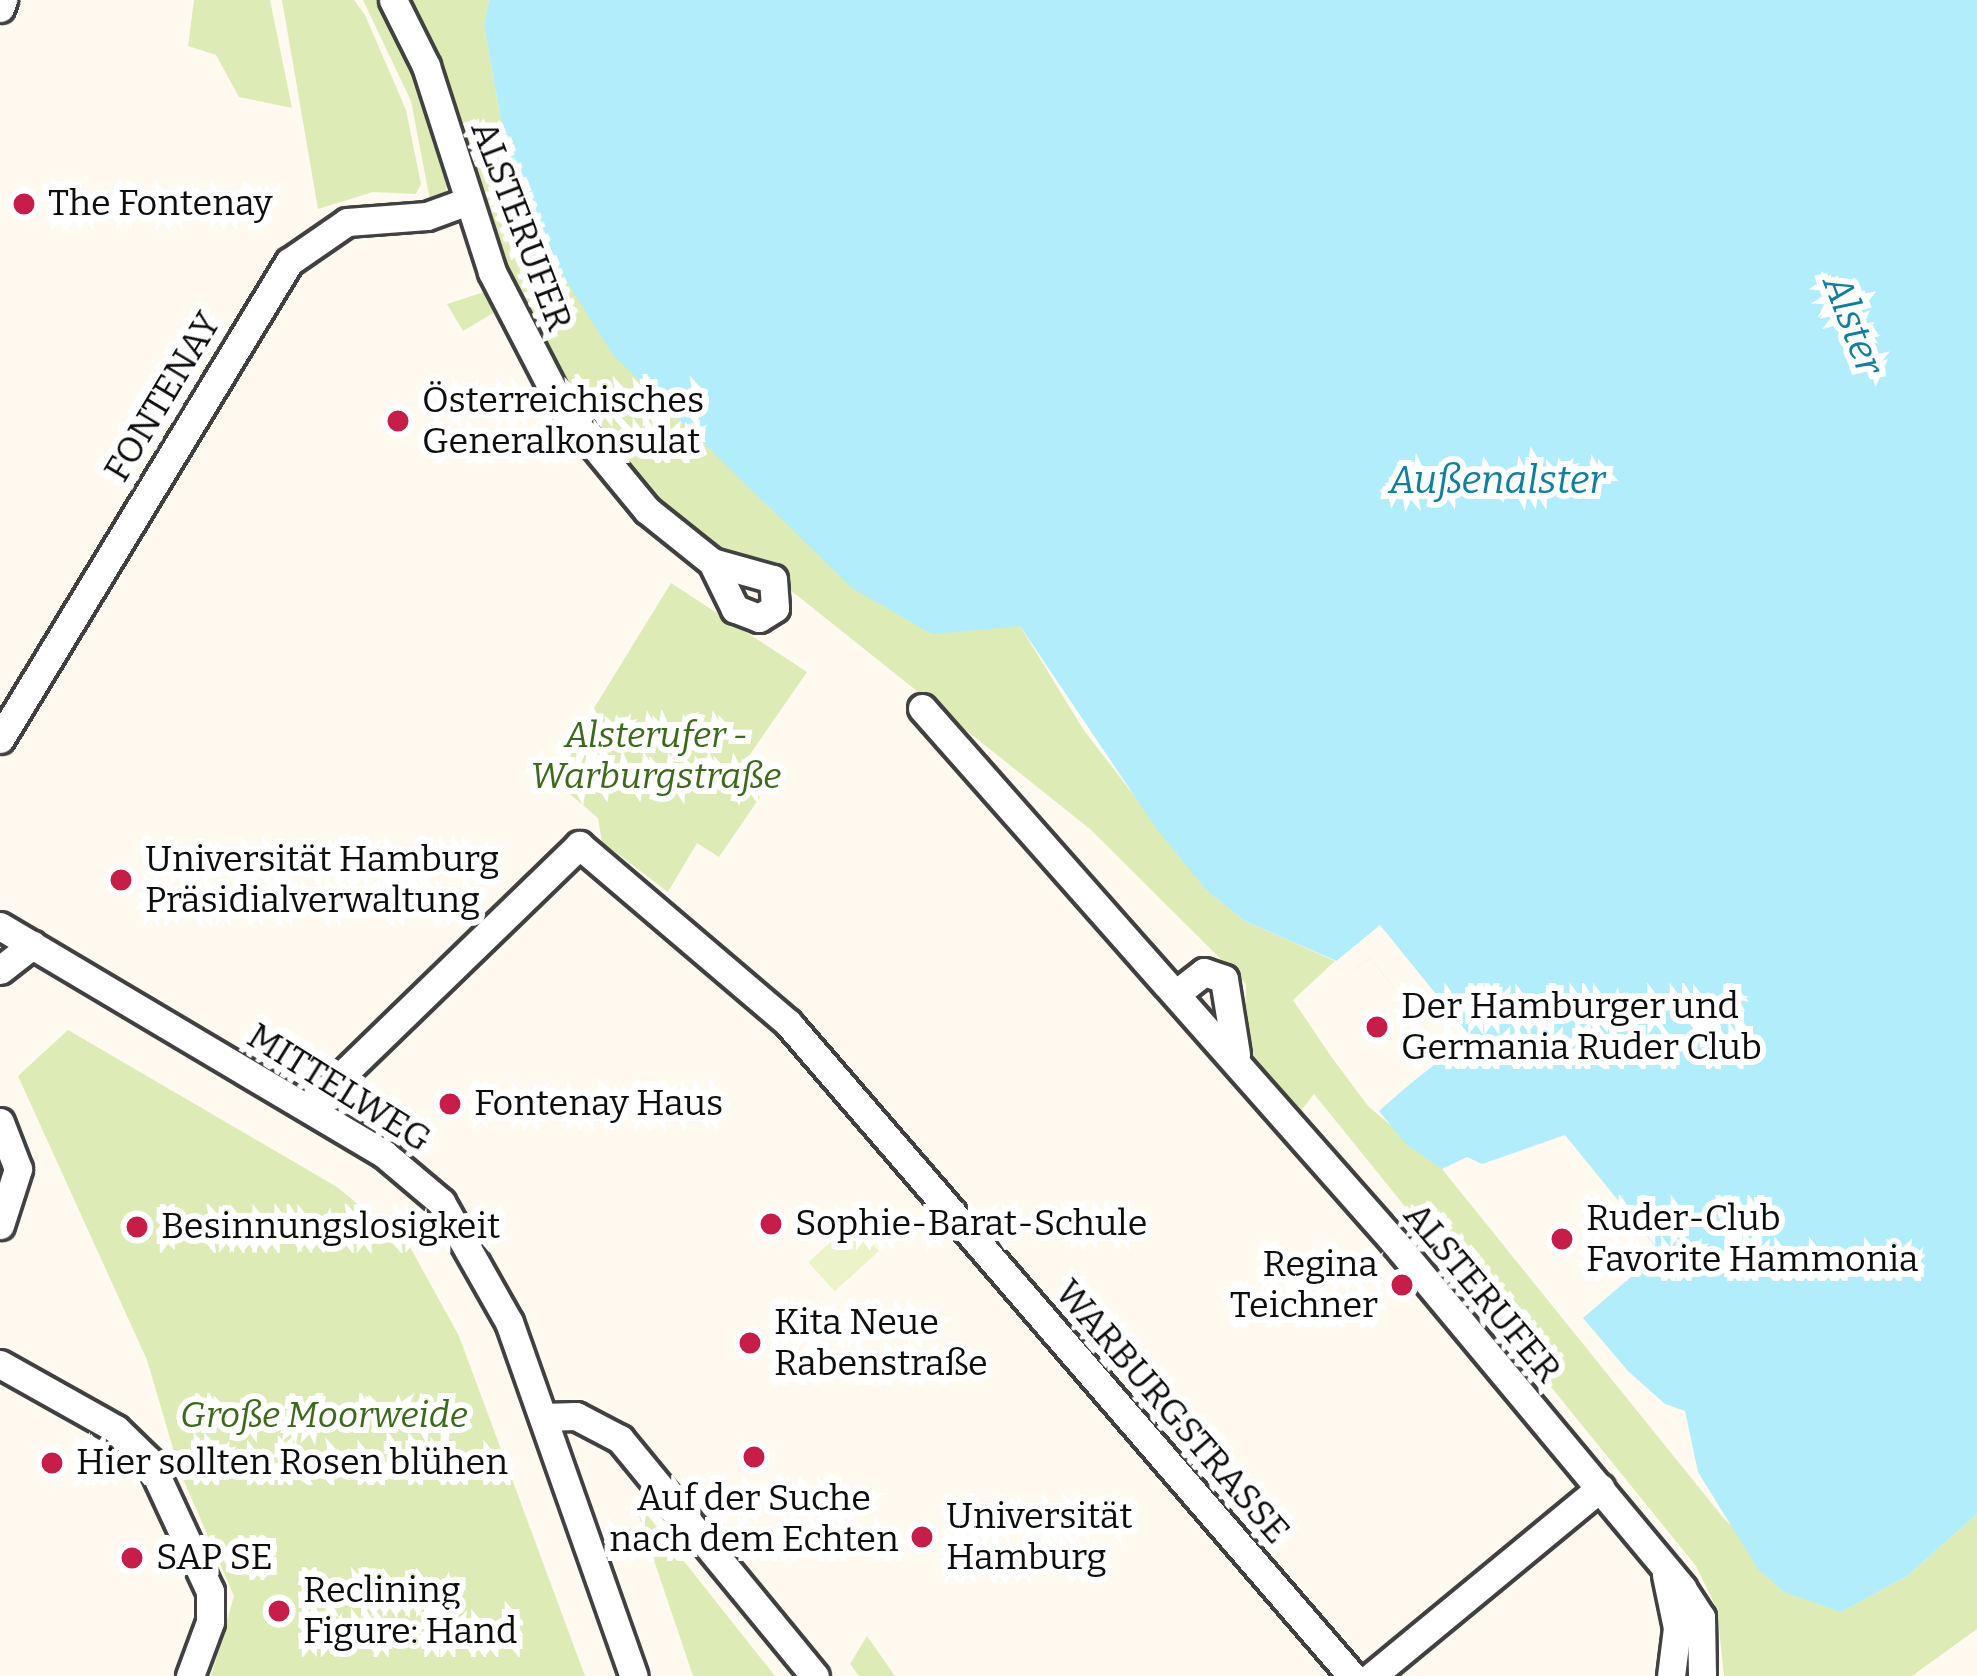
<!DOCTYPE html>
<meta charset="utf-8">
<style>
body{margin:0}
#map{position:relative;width:1977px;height:1676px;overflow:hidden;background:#fff9f0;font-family:Bitter,serif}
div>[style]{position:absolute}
.green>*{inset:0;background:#ddecb6}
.pitch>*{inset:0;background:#edf3c9;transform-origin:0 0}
.water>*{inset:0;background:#b1edfa}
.pier>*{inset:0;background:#fff9f0}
.roads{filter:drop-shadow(3px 0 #414141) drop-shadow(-3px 0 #414141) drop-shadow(0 3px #414141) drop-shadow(0 -3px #414141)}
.minor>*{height:27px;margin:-13.5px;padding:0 13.5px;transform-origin:13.5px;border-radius:13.5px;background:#fff}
.dots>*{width:33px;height:33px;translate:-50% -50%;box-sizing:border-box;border:6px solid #fff;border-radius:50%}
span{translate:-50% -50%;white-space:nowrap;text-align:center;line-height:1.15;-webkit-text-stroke:12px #fff;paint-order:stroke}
.poi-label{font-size:36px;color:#0e0e0e}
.left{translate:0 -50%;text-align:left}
.right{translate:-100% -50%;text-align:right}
.street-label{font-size:36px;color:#0e0e0e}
.park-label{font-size:36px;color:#3b6a1a;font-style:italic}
.water-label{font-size:39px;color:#107fa0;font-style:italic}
</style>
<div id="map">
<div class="green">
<div style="clip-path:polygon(194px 0,270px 0,292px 108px,239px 97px,216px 55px,188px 46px)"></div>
<div style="clip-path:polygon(282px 0,354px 0,365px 15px,406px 110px,421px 184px,416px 194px,373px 192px,318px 209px)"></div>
<div style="clip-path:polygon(363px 0,380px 0,407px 48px,448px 178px,446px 191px,430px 200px,411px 101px)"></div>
<div style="clip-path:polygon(400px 0,489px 0,484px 25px,508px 159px,537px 234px,981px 625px,1020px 626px,1083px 729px,1207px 891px,1245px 921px,1335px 961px,1293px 1000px,1330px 1055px,1368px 1106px,1442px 1169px,1726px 1521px,1841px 1612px,1907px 1576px,1977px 1514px,1977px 1629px,1912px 1676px,1724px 1676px,1717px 1609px,1696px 1566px,1314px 1094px,1300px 1112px,1245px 1050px,1246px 984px,1090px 829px,759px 565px,715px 547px,663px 507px,584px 421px,516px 302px)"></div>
<div style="clip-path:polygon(487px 291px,493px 313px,463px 331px,447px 304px)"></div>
<div style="clip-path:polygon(671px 583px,807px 672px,735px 776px,760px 797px,719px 857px,697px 843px,668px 892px,602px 842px,598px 818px,551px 778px)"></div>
<div style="clip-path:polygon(68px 1030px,337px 1187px,410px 1247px,459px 1336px,585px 1676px,211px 1676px,234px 1596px,180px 1472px,147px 1360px,18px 1076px)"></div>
<div style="clip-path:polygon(635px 1504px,641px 1507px,775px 1676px,693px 1676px)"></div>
<div style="clip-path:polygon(867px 1636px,895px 1676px,859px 1676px,850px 1664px)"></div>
</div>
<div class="pitch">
<div style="left:853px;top:1222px;width:39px;height:60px;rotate:48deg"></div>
</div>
<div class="water">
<div style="clip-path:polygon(489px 0,1977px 0,1977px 1514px,1907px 1576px,1841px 1612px,1784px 1592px,1758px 1569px,1698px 1472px,1685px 1411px,1665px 1404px,1628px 1371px,1583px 1318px,1660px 1252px,1565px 1135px,1482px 1164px,1467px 1157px,1442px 1169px,1406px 1144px,1379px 1111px,1446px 1052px,1370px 958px,1355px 969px,1245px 921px,1207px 891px,1156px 828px,1020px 626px,932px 634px,852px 588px,613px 355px,537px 234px,508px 159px,484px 25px)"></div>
</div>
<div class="pier">
<div style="clip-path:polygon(1380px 925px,1470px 1036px,1389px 1101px,1446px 1052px,1370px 958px,1355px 969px,1335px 962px)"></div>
</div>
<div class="roads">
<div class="minor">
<div style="left:393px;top:0;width:74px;rotate:63.4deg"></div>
<div style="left:426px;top:66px;width:216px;rotate:72.2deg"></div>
<div style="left:492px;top:272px;width:152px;rotate:62.6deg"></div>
<div style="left:562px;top:407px;width:134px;rotate:50.5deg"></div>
<div style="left:647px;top:510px;width:83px;rotate:38.7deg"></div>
<div style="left:712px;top:562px;width:63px;rotate:15.6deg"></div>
<div style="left:773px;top:579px;width:29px;rotate:86deg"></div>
<div style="left:775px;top:608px;width:19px;rotate:148deg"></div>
<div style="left:759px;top:618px;width:26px;rotate:-159deg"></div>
<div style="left:735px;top:609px;width:52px;rotate:-116.1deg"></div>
<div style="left:0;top:8px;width:9px;rotate:-69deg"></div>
<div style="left:922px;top:708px;width:714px;rotate:48.52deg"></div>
<div style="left:1395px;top:1243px;width:449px;rotate:50.2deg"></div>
<div style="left:1682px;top:1588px;width:35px;rotate:57deg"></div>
<div style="left:1701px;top:1617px;width:59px;rotate:89deg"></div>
<div style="left:0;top:739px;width:558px;rotate:-58.79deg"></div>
<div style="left:289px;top:262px;width:70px;rotate:-34.6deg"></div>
<div style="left:347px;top:222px;width:80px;rotate:-4.3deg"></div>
<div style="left:427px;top:216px;width:44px;rotate:-20.1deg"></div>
<div style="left:0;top:926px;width:447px;rotate:30.7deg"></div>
<div style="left:384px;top:1154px;width:75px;rotate:40.1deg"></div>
<div style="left:441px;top:1202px;width:138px;rotate:60.5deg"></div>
<div style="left:509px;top:1322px;width:375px;rotate:70.6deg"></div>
<div style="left:0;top:970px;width:41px;rotate:-38deg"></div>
<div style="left:1177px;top:993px;width:34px;rotate:-38deg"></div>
<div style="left:1204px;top:972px;width:21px;rotate:19deg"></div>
<div style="left:1224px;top:979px;width:76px;rotate:80.9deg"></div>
<div style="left:308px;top:1108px;width:378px;rotate:-44.1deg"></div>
<div style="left:579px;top:845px;width:275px;rotate:40.4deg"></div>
<div style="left:788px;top:1023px;width:863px;rotate:49.18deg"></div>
<div style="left:0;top:1122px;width:50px;rotate:69deg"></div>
<div style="left:18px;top:1169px;width:59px;rotate:107.8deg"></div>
<div style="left:0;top:1364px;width:133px;rotate:29.3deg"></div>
<div style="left:116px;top:1429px;width:47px;rotate:44.1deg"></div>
<div style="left:150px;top:1462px;width:142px;rotate:65.1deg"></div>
<div style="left:210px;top:1591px;width:31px;rotate:90deg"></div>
<div style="left:210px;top:1622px;width:58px;rotate:110.3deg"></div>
<div style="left:544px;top:1417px;width:32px;rotate:-2deg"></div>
<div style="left:576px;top:1416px;width:50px;rotate:27.6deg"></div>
<div style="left:620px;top:1439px;width:307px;rotate:50.6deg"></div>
<div style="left:1666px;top:1575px;width:54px;rotate:78.3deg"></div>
<div style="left:1677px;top:1628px;width:48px;rotate:97.1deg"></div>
<div style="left:1372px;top:1676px;width:296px;rotate:-39.5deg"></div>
</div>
</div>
<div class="dots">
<div style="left:24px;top:204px;background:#c71e49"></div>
<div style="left:398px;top:421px;background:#c71e49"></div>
<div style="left:121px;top:880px;background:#c71e49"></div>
<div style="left:1377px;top:1027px;background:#c71e49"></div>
<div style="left:450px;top:1104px;background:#c71e49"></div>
<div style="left:771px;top:1224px;background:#c71e49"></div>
<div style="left:137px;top:1227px;background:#c71e49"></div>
<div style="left:1562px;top:1239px;background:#c71e49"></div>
<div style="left:1402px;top:1285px;background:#c71e49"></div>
<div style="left:750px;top:1343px;background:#c71e49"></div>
<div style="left:754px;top:1457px;background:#c71e49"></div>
<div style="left:52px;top:1463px;background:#c71e49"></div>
<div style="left:922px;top:1537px;background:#c71e49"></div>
<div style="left:132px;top:1558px;background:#c71e49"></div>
<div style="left:279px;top:1611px;background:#c71e49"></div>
</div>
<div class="poi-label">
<span class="left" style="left:48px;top:204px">The Fontenay</span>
<span class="left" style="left:422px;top:421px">Österreichisches<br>Generalkonsulat</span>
<span class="left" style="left:145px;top:880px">Universität Hamburg<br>Präsidialverwaltung</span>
<span class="left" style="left:1401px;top:1027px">Der Hamburger und<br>Germania Ruder Club</span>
<span class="left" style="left:474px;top:1104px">Fontenay Haus</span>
<span class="left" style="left:1586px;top:1239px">Ruder-Club<br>Favorite Hammonia</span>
<span class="left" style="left:795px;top:1224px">Sophie-Barat-Schule</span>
<span class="left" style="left:161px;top:1227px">Besinnungslosigkeit</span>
<span class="right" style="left:1378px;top:1285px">Regina<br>Teichner</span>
<span class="left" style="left:774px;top:1343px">Kita Neue<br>Rabenstraße</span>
<span class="left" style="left:76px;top:1463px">Hier sollten Rosen blühen</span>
<span style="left:754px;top:1519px">Auf der Suche<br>nach dem Echten</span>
<span class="left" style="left:946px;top:1537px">Universität<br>Hamburg</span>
<span class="left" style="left:156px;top:1558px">SAP SE</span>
<span class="left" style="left:303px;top:1611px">Reclining<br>Figure: Hand</span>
</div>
<div class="street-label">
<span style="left:521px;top:226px;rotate:69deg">ALSTERUFER</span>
<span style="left:163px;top:397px;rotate:-59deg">FONTENAY</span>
<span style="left:339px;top:1088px;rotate:32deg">MITTELWEG</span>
<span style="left:1482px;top:1293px;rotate:50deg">ALSTERUFER</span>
<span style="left:1172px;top:1412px;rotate:49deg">WARBURGSTRASSE</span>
</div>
<div class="park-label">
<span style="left:656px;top:756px">Alsterufer -<br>Warburgstraße</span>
<span style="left:324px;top:1416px">Große Moorweide</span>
</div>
<div class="water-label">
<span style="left:1853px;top:325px;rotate:69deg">Alster</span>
<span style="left:1497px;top:480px">Außenalster</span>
</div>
</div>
